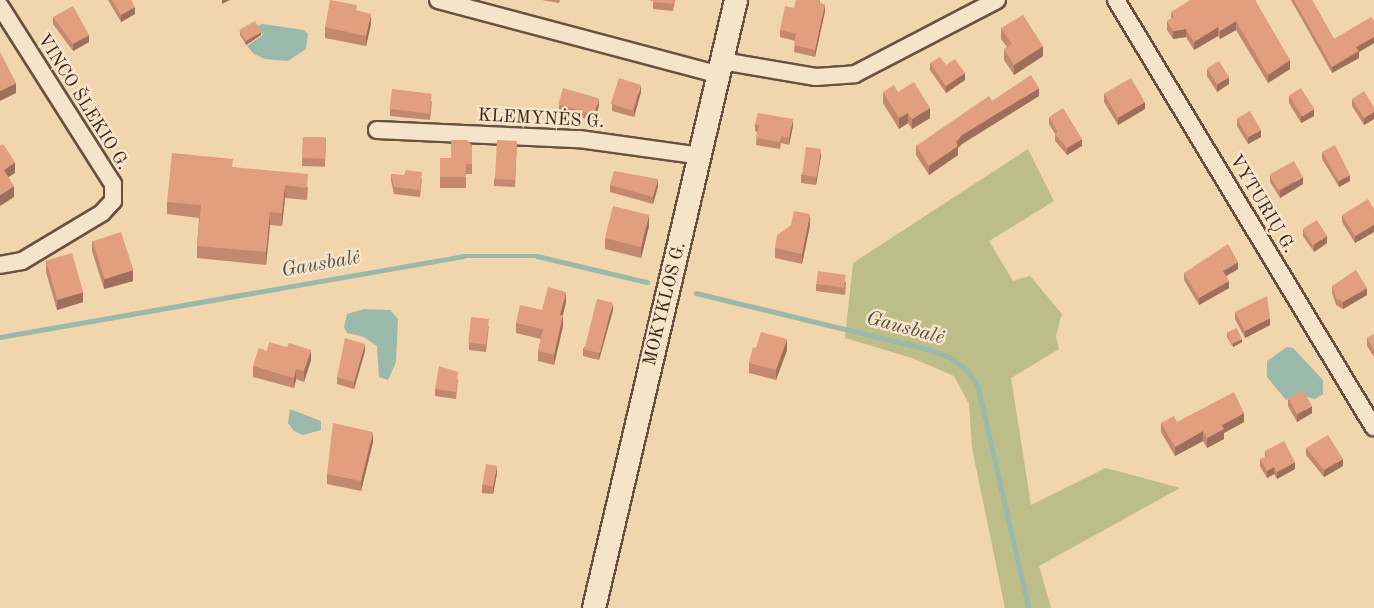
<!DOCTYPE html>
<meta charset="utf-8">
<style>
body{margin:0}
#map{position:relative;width:1374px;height:608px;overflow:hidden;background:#f0d5ad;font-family:"Old Standard TT",serif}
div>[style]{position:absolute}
.green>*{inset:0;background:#bcbd88}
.water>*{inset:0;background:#9ab9aa}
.stream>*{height:4.5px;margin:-2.25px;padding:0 2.25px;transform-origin:2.25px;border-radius:2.25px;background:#9ab9aa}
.roads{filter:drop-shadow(2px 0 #695141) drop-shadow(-2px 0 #695141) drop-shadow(0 2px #695141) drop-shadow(0 -2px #695141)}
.minor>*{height:16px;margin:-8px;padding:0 8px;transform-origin:8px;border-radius:8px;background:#f5e4ca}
.secondary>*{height:22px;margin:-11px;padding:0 11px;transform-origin:11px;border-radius:11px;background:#f5e4ca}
.wall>*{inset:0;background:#c2896e;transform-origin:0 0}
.shaded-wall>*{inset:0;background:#9e6f5a}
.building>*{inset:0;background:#e19f80;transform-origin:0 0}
span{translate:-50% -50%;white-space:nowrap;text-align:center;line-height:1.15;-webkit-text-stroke:5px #f5e4ca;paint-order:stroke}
.street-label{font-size:18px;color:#3c251d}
.water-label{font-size:20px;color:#544a40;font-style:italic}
</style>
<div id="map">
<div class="green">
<div style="clip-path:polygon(1028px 149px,1054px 201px,989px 241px,1013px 281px,1030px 276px,1062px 314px,1056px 336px,1059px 349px,1011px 378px,1031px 505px,1106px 468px,1180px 488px,1039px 566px,1051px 608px,1005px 608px,972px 448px,969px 404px,954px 376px,912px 358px,845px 338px,853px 263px)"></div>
</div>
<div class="water">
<div style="clip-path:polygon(263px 24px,304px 30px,308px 34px,306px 49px,288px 61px,265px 59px,254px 54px,247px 46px,263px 35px,257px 26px)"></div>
<div style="clip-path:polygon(364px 309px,390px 310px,398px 319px,396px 362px,388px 380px,379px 377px,377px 346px,364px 337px,347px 333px,344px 327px,347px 314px)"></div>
<div style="clip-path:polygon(1287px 347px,1293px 348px,1323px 380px,1323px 394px,1315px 399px,1299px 395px,1286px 400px,1267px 377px,1267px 361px)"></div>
<div style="clip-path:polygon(290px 409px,321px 421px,321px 430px,303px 435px,294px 431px,288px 423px)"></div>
</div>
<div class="stream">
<div style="left:696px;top:293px;width:238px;rotate:13.6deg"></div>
<div style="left:927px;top:349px;width:24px;rotate:19deg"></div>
<div style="left:950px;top:357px;width:21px;rotate:37deg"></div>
<div style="left:967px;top:370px;width:19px;rotate:55deg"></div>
<div style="left:978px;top:386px;width:228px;rotate:77.1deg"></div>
<div style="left:0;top:337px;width:470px;rotate:-9.9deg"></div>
<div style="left:463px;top:256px;width:74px"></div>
<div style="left:537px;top:256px;width:113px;rotate:13.3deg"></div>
</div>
<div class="roads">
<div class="minor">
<div style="left:438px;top:0;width:291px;rotate:14.9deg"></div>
<div style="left:1116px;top:0;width:499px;rotate:58.9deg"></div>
<div style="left:0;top:6px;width:211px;rotate:57.6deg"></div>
<div style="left:113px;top:184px;width:17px;rotate:90deg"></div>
<div style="left:113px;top:201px;width:16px;rotate:133deg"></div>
<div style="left:102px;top:213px;width:93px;rotate:149deg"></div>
<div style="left:22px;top:261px;width:22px;rotate:170deg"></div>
<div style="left:722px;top:61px;width:95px;rotate:9.7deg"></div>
<div style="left:816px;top:77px;width:39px;rotate:-4deg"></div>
<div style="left:855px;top:74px;width:160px;rotate:-27.5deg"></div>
<div style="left:377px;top:130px;width:202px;rotate:2.6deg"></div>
<div style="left:579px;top:139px;width:123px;rotate:7.9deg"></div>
</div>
<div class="secondary">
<div style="left:594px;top:608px;width:624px;rotate:-76.85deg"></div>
</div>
</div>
<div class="wall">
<div style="clip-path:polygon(108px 0,131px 0,135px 14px,121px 22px)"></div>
<div style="clip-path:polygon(542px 0,560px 0,559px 3px)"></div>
<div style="clip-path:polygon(649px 0,675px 0,673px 11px,653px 9px,653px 1px)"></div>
<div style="clip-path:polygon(820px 0,820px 3px,825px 11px,815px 57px,794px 52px,795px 41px,780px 37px,780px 30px)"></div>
<div style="clip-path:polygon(1255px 0,1290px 69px,1268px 83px,1236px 30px,1220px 39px,1218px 36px,1194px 50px,1186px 37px,1173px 39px,1167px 30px,1167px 21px,1171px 19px,1171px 12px)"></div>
<div style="clip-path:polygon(1291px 0,1312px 0,1334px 39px,1374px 21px,1374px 43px,1359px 52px,1359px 58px,1332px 73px)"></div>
<div style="clip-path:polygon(53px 17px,89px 42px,73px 51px,53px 24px)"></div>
<div style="clip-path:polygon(371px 24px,366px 46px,325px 38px,325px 27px)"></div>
<div style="clip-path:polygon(1001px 28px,1043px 56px,1014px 75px,1004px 60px,1004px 49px,1007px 47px,1001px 39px)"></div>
<div style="clip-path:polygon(240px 31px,261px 35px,246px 45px,240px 35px)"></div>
<div style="clip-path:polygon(930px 63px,946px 65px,965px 80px,946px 93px,930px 70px)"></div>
<div style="clip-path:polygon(1207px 69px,1229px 84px,1217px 92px,1207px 76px)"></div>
<div style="clip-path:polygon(641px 92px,634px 117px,612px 111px,612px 104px)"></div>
<div style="clip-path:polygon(883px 92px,898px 92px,930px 118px,912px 129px,908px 123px,899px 129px,883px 103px)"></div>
<div style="clip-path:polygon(1104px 94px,1145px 109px,1118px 125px,1104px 102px)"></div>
<div style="clip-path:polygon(1039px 96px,962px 144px,958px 148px,958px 155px,929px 175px,916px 155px,916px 146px,992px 101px)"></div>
<div style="clip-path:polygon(1289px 96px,1314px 116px,1301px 123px,1289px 103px)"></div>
<div style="clip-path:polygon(1352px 99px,1374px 107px,1374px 119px,1364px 125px,1352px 106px)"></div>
<div style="clip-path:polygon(432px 101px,430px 120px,390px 116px,390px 109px)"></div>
<div style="clip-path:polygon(559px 105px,599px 105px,595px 121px,559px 112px)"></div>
<div style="clip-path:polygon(1049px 117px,1082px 146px,1067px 155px,1055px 141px,1055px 134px,1049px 124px)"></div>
<div style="clip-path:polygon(1237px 119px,1261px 137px,1248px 144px,1237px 126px)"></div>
<div style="clip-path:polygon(755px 124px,793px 126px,789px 145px,781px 143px,780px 149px,756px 145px,757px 132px,755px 131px)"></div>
<div style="left:303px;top:137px;width:23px;height:29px;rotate:2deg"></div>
<div style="clip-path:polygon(517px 141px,515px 187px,494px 186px,494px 179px)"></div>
<div style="clip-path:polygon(472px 145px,472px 174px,466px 174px,466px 188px,440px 188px,440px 158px,451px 158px)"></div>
<div style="clip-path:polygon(1322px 152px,1350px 181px,1339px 187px,1322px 159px)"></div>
<div style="clip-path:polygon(821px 156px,816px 185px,801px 183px,801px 175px)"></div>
<div style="clip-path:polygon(233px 167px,308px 187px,307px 200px,285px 198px,282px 226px,270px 225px,266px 265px,197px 258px,197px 246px,199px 218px,167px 214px,167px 202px)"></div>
<div style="clip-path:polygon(391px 174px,422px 179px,420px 197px,394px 194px,391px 181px)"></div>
<div style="clip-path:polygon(1270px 175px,1303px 184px,1280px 198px,1270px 182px)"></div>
<div style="clip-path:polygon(610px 185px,658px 186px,653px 204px,610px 192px)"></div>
<div style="clip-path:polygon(1374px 209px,1374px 232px,1355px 243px,1342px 222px,1342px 215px)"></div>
<div style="clip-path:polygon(810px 225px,802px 264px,775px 258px,775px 248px)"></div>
<div style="clip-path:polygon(649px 226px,641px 258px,605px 249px,605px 238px)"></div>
<div style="clip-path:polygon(1303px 229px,1327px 243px,1314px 252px,1303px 236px)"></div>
<div style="clip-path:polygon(92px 241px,133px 281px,104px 289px,92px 251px)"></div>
<div style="clip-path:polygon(46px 261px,83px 302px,57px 310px,46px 272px)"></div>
<div style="clip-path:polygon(1238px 269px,1226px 276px,1229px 288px,1199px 305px,1184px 280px,1184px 273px)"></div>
<div style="clip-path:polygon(846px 282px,845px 295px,816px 291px,816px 284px)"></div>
<div style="clip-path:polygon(1332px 286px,1367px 295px,1343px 309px,1336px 305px,1332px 293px)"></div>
<div style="clip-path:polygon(566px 302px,563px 315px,563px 326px,554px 365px,538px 361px,538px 351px,541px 339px,516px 333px,516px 323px,542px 310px)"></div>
<div style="clip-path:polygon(613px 310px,599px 360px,583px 356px,583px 349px)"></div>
<div style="clip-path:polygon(1235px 312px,1270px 325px,1245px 338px,1235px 319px)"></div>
<div style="clip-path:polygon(489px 326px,486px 352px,469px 350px,469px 343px)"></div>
<div style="clip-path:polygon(1227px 333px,1242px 342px,1233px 347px,1227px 337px)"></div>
<div style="clip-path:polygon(1374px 334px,1374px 357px,1367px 346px,1367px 338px)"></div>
<div style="clip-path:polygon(287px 347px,311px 360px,304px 382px,296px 379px,294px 388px,253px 377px,253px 366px,267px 351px)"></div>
<div style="clip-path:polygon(756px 348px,787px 350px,776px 380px,749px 373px,749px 363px)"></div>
<div style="clip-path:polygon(365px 351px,354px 389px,337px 384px,337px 377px)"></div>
<div style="clip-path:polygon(458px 379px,456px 399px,435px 396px,435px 389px)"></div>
<div style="clip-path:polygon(1288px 399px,1312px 413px,1297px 422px,1288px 406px)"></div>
<div style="clip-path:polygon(1177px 422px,1244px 422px,1224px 433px,1224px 439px,1207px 448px,1203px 441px,1175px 456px,1161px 432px,1161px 423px)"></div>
<div style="clip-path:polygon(373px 442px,361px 491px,327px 484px,327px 474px)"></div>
<div style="clip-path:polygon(1306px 448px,1343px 466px,1324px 477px,1306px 455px)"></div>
<div style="clip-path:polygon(1265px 451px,1295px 469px,1277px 479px,1274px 474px,1267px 478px,1260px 466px,1260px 459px,1265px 457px)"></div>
<div style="clip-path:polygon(497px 473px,493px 494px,482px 493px,482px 485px)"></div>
</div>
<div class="shaded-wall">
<div style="clip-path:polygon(222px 0,230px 0,222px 4px)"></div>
<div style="clip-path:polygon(825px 4px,825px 11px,815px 57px,815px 50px)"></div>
<div style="clip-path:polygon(135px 7px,135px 14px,121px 22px,121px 15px)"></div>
<div style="clip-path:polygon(371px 14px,371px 24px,366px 46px,366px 36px)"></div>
<div style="clip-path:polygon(1236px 21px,1236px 30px,1220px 39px,1220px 31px)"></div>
<div style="clip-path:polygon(1218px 27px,1218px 36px,1194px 50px,1194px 42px)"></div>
<div style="clip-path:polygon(1186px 29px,1186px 37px,1173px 39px,1173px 31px)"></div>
<div style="clip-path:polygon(261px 32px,261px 35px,246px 45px,246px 41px)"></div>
<div style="clip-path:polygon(89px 35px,89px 42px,73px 51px,73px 44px)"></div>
<div style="clip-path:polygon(1374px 37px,1374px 43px,1359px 52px,1359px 58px,1332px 73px,1332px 67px,1356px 47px)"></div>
<div style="clip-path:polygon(1043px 46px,1043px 56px,1014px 75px,1014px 65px)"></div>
<div style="clip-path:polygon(1290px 60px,1290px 69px,1268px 83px,1268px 75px)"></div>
<div style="clip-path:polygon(965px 73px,965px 80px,946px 93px,946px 86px)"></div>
<div style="clip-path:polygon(1229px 77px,1229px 84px,1217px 92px,1217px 85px)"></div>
<div style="clip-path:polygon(16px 83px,16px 93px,0 101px,0 91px)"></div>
<div style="clip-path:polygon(641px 85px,641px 92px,634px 117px,634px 110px)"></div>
<div style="clip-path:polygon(1039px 88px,1039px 96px,962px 144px,958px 148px,958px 155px,929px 175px,929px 166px,956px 142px,962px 135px)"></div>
<div style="clip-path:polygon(599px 98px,599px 105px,595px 121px,595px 114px)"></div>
<div style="clip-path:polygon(1145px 102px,1145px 109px,1118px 125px,1118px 118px)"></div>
<div style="clip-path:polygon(930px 108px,930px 118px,912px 129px,912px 119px)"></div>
<div style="clip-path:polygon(1314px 109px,1314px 116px,1301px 123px,1301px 116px)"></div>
<div style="clip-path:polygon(1374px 112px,1374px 119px,1364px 125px,1364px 118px)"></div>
<div style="clip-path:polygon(908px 113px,908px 123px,899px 129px,899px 118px)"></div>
<div style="clip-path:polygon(793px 119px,793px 126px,789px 145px,789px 138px)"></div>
<div style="clip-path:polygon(1261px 130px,1261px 137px,1248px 144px,1248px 137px)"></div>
<div style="clip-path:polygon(1082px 139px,1082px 146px,1067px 155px,1067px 148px)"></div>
<div style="clip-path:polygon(821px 149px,821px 156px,816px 185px,816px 178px)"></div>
<div style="clip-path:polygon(15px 162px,15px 173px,4px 180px,4px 170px)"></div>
<div style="clip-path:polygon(1350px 175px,1350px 181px,1339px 187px,1339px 181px)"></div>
<div style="clip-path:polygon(1303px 177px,1303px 184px,1280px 198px,1280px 191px)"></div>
<div style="clip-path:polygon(658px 179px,658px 186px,653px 204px,653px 197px)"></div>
<div style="clip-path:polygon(285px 185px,285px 198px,282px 226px,282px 213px)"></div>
<div style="clip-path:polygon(14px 186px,14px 197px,0 206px,0 195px)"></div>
<div style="clip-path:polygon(270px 212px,270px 225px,266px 265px,266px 252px)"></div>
<div style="clip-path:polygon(810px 214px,810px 225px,802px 264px,802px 254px)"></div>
<div style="clip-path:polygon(649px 215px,649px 226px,641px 258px,641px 248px)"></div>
<div style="clip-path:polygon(1374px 225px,1374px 232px,1355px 243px,1355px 236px)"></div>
<div style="clip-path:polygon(1327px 236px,1327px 243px,1314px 252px,1314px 245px)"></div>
<div style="clip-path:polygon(1238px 262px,1238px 269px,1223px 278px,1223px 271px)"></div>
<div style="clip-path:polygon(133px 270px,133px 281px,104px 289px,104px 279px)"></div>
<div style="clip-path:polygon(1229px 281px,1229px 288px,1199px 305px,1199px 298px)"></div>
<div style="clip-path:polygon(1367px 288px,1367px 295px,1343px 309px,1343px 302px)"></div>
<div style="clip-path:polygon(83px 292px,83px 302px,57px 310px,57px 300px)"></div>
<div style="clip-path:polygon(566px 292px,566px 302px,560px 325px,560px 315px)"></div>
<div style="clip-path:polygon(613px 303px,613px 310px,599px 360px,599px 353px)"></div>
<div style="clip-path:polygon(563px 315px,563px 326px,554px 365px,554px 355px)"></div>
<div style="clip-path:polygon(1270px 318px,1270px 325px,1245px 338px,1245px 331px)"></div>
<div style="clip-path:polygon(787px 339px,787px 350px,776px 380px,776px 370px)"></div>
<div style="clip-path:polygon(1242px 339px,1242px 342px,1233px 347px,1233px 344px)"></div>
<div style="clip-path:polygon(365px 344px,365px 351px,354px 389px,354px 382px)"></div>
<div style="clip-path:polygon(311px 350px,311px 360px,304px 382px,304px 371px)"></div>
<div style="clip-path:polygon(296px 369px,296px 379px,294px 388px,294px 378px)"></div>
<div style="clip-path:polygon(1312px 406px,1312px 413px,1297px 422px,1297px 415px)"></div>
<div style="clip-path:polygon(1244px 413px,1244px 422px,1224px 433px,1224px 439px,1207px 448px,1207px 438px,1222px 425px)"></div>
<div style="clip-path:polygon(1203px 431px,1203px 441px,1175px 456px,1175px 447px)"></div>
<div style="clip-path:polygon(373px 432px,373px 442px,361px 491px,361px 481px)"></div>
<div style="clip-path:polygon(1343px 459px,1343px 466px,1324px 477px,1324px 470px)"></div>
<div style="clip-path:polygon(1295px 462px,1295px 469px,1277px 479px,1277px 472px)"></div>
<div style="clip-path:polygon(497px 466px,497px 473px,493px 494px,493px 487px)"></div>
<div style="clip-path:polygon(1274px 467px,1274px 474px,1267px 478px,1267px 471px)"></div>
</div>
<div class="building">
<div style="clip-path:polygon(112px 0,131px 0,135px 7px,121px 15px)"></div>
<div style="clip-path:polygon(330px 0,357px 5px,356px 10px,371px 14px,366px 36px,325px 27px)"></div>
<div style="clip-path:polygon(653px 0,674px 0,673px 4px,653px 2px)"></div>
<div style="clip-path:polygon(796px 0,819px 0,819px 3px,825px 4px,815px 50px,794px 45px,796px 34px,780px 30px,785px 6px,794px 8px)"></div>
<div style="clip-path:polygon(1190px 0,1255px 0,1290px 60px,1268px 75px,1236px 21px,1220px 31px,1218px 27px,1194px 42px,1186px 29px,1173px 31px,1167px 21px,1174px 17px,1171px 12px)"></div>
<div style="clip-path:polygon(1294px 0,1312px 0,1334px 39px,1371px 17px,1374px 21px,1374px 37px,1356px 47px,1359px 51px,1332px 67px)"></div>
<div style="clip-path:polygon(73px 6px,89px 35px,73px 44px,53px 17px)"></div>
<div style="clip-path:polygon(1023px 15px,1043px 46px,1014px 65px,1004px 49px,1012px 44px,1001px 28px)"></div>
<div style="left:255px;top:21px;width:13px;height:18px;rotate:61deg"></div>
<div style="clip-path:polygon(0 52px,16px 83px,0 91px)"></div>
<div style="clip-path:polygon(940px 57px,946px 65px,955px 59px,965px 73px,946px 86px,930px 63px)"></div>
<div style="left:1219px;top:61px;width:19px;height:14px;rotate:58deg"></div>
<div style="clip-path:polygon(1031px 75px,1039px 88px,962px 135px,956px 142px,958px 146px,929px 166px,916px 146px,989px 96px,992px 101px)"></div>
<div style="left:619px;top:78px;width:23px;height:27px;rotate:18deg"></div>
<div style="left:1131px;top:78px;width:28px;height:31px;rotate:60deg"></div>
<div style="clip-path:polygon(914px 82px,930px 108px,912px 119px,908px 113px,899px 118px,883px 92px,894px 85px,898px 92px)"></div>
<div style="left:563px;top:88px;width:37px;height:17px;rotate:16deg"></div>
<div style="left:1301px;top:88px;width:25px;height:14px;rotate:58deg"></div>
<div style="left:392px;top:89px;width:40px;height:20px;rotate:7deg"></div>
<div style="clip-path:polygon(1364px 91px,1374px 107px,1374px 112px,1364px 118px,1352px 99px)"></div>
<div style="clip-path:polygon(1063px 108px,1082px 139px,1067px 148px,1055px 134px,1058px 132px,1049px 117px)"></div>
<div style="left:1250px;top:111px;width:22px;height:15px;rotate:60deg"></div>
<div style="clip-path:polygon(758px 113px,793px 119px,789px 138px,781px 136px,780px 142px,756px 138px,759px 125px,755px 124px)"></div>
<div style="left:303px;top:137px;width:23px;height:21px;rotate:2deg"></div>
<div style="clip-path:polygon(451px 140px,467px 140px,472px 145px,472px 164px,466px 164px,466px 177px,440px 177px,440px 158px,451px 158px)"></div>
<div style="left:497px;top:140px;width:20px;height:39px;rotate:3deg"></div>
<div style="clip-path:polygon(3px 144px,15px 162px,4px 170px,14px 186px,0 195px,0 146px)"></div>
<div style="clip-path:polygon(1335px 145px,1350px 175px,1339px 181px,1322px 152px)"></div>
<div style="left:806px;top:147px;width:15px;height:28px;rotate:8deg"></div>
<div style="clip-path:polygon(172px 153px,233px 159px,232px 167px,308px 174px,307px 188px,285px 185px,282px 213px,270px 212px,266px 252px,197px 246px,201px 205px,167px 202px)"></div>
<div style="left:1294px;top:161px;width:18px;height:28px;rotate:61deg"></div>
<div style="clip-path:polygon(406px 170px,422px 172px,420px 190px,394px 187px,391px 174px,404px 175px)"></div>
<div style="clip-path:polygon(614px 171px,658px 179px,653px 197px,610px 185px)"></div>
<div style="clip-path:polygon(1368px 199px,1374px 209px,1374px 225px,1355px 236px,1342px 215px)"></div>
<div style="left:613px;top:206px;width:37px;height:33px;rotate:14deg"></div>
<div style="clip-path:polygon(794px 211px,810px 214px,802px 254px,775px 248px,777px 235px,791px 225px)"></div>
<div style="left:1317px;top:220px;width:19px;height:17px;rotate:58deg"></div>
<div style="left:121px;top:232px;width:40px;height:30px;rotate:72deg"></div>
<div style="clip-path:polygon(1228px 244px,1238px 262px,1223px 271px,1229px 281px,1199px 298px,1184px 273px)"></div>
<div style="left:72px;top:253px;width:41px;height:27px;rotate:74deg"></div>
<div style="clip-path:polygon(1356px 270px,1367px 288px,1343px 302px,1336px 298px,1332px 286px)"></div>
<div style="left:818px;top:271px;width:28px;height:13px;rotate:8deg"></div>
<div style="clip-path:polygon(548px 287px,566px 292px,560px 315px,563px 315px,554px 355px,538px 351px,543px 329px,516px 323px,520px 305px,542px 310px)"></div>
<div style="clip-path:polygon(1267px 296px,1270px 318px,1245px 331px,1235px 312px)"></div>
<div style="left:597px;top:299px;width:16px;height:52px;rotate:14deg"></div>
<div style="left:471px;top:317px;width:18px;height:26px;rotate:6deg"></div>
<div style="left:1237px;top:328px;width:12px;height:11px;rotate:66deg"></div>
<div style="clip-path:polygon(761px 332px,787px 339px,776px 370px,749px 363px,753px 347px,756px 348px)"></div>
<div style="clip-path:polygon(1374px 334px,1374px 350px,1367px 338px)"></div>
<div style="clip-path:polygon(345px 338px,365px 344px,354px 382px,337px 377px)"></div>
<div style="clip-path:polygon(269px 342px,287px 347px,289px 343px,311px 350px,304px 371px,296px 369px,294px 378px,253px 366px,259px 348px,267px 351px)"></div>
<div style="clip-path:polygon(439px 366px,458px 372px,456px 392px,435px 389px)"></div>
<div style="left:1303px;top:390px;width:18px;height:17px;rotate:61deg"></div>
<div style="clip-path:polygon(1234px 392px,1244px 413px,1222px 425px,1224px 429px,1207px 438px,1203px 431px,1175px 447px,1161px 423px,1174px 416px,1177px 422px)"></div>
<div style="clip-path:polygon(333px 423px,373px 432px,361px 481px,327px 474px)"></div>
<div style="clip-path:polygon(1328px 435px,1343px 459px,1324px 470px,1306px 448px)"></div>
<div style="clip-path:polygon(1284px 441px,1295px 462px,1277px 472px,1274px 467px,1267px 471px,1260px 459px,1267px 456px,1265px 451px)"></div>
<div style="left:486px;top:464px;width:11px;height:21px;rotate:10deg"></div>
</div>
<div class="street-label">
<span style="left:83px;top:102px;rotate:58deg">VINCO ŠLEKIO G.</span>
<span style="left:541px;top:119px;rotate:3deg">KLEMYNĖS G.</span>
<span style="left:1262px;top:204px;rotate:59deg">VYTURIŲ G.</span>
<span style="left:665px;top:304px;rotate:-76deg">MOKYKLOS G.</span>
</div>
<div class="water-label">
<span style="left:321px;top:265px;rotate:-10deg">Gausbalė</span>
<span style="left:905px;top:329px;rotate:15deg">Gausbalė</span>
</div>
</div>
